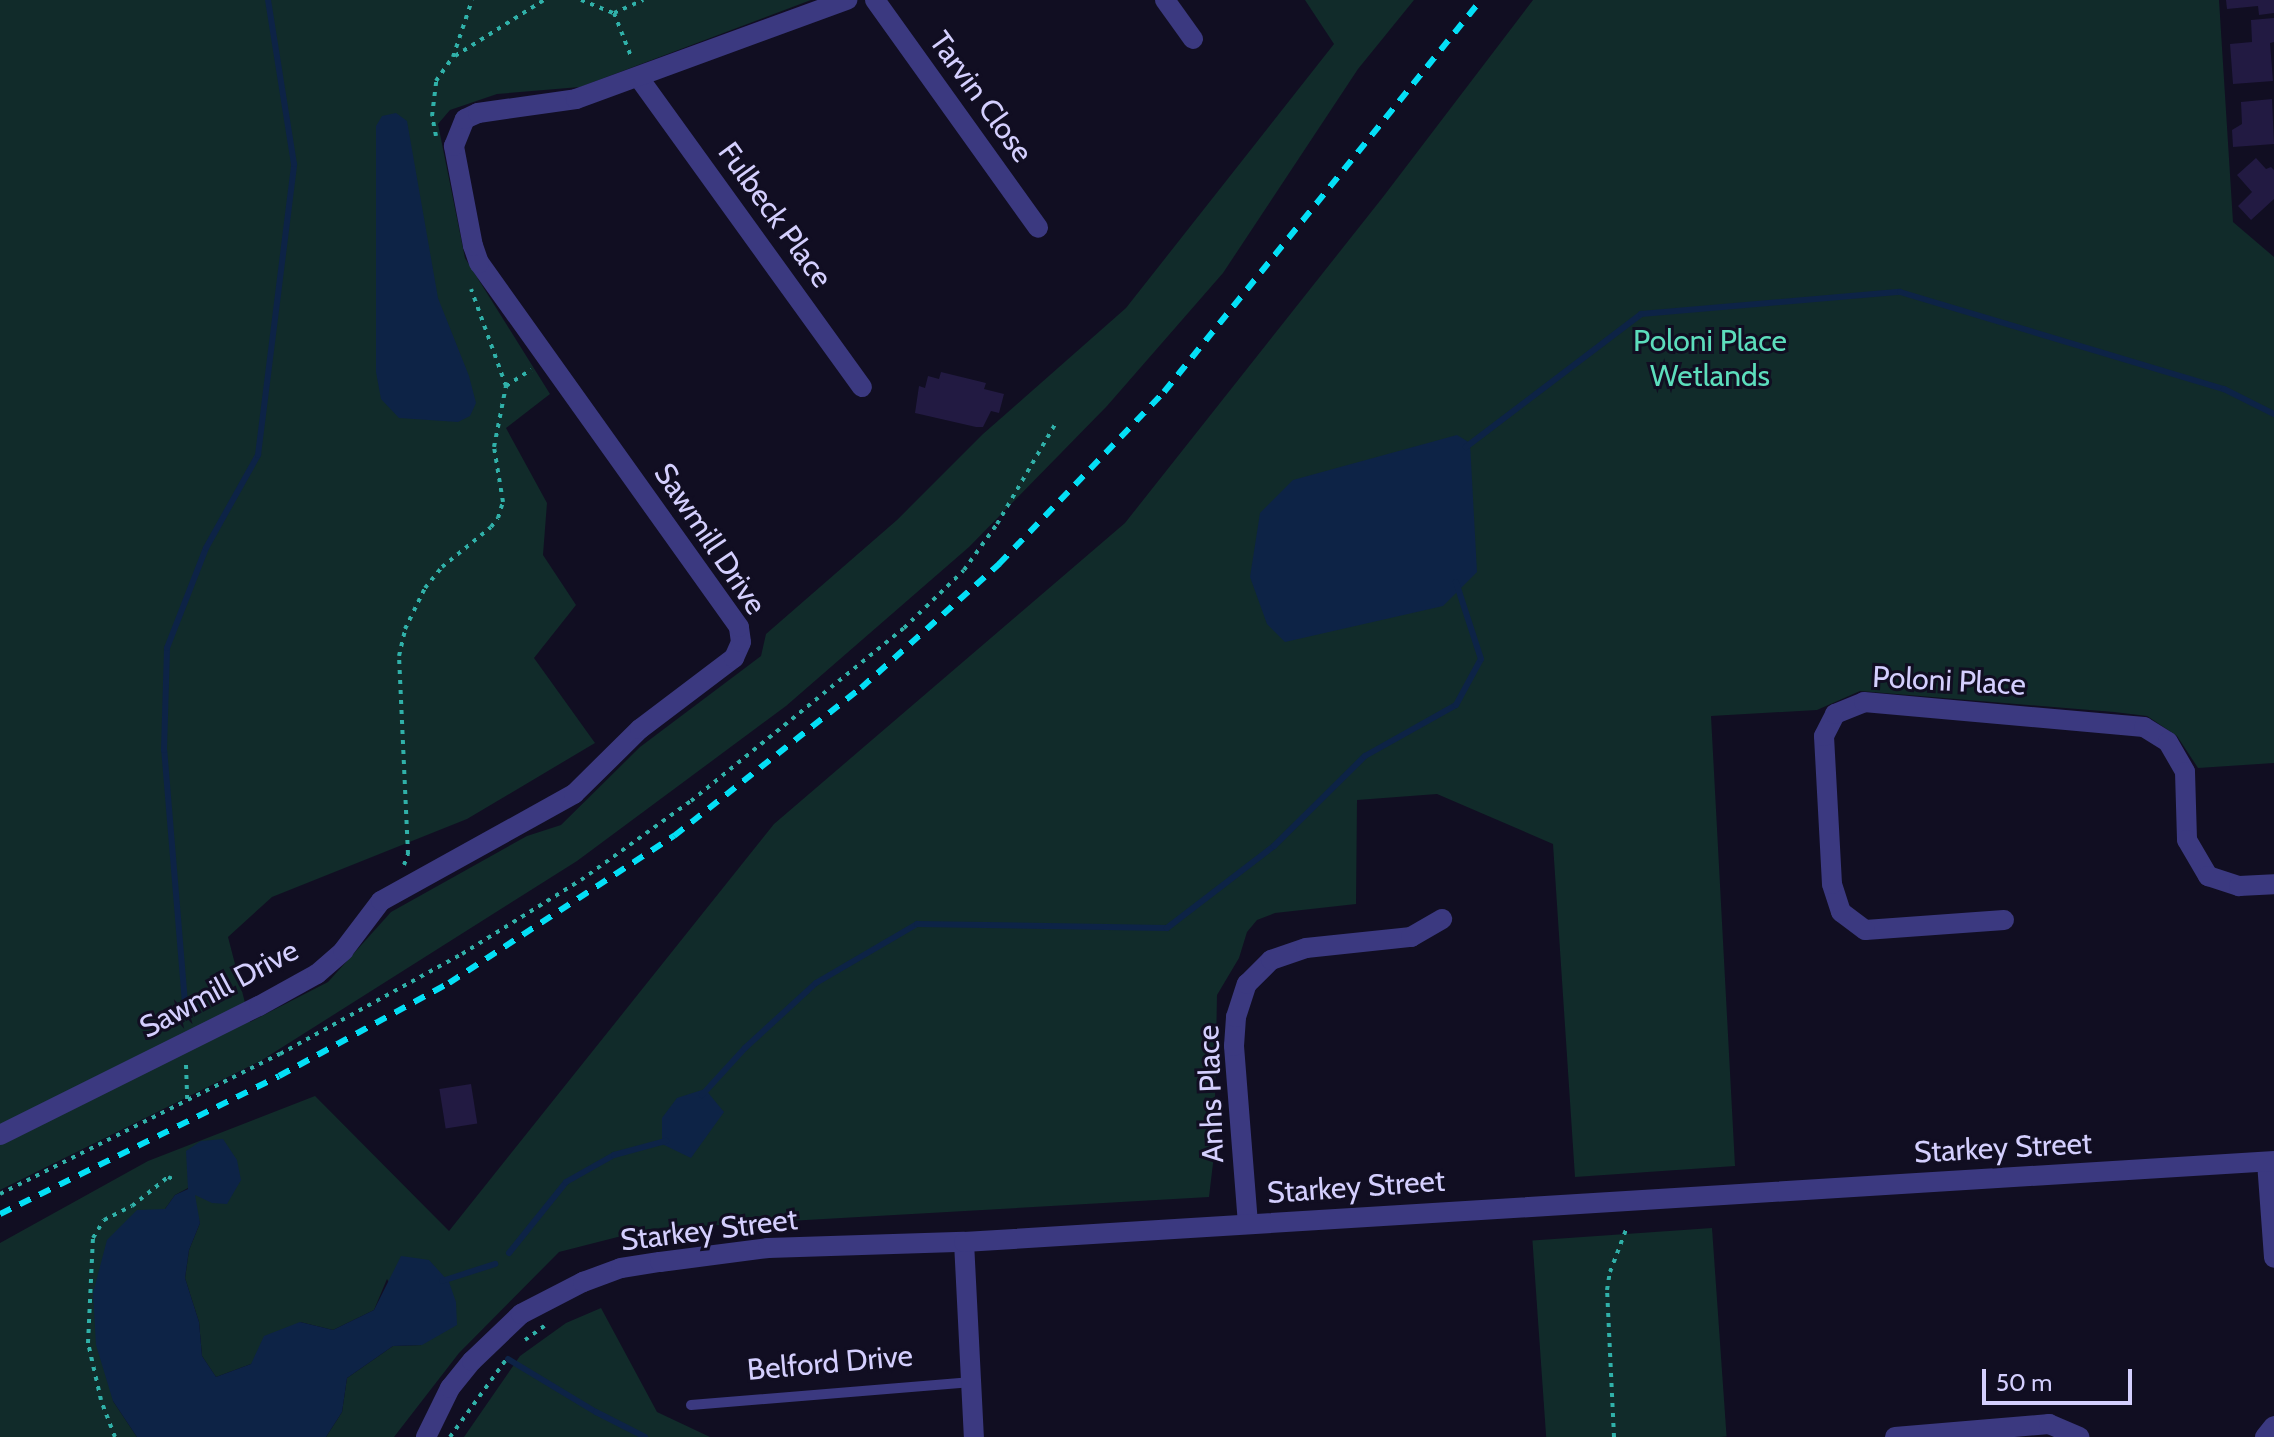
<!DOCTYPE html>
<style>
body{margin:0}
#map{position:relative;width:2274px;height:1437px;overflow:hidden;background:#110e22;font-family:Cabin,sans-serif}
div>[style]{position:absolute}
.green>*{inset:0;background:#112b2a;transform-origin:0 0}
.water>*{inset:0;background:#0d2346}
.stream>*{height:6px;margin:-3px;padding:0 3px;transform-origin:3px;border-radius:3px;background:#0d2346}
.building>*{inset:0;background:#221a42;transform-origin:0 0}
.path>*{height:4px;margin-top:-2px;transform-origin:0;background:repeating-linear-gradient(90deg,#30b1a9 0 4px,transparent 0 10px)}
.service>*{height:10px;margin:-5px;padding:0 5px;transform-origin:5px;border-radius:5px;background:#3b3980}
.minor>*{height:20px;margin:-10px;padding:0 10px;transform-origin:10px;border-radius:10px;background:#3b3980}
.tertiary>*{height:20px;margin:-10px;padding:0 10px;transform-origin:10px;border-radius:10px;background:#3b3980}
.rail>*{height:6px;margin-top:-3px;transform-origin:0;background:repeating-linear-gradient(90deg,#04dff6 0 12px,transparent 0 22px)}
span{translate:-50% -50%;white-space:nowrap;text-align:center;line-height:1.15;-webkit-text-stroke:6px #110e22;paint-order:stroke}
.street-label{font-size:30px;color:#d4cffe}
.park-label{font-size:30px;color:#5cddbc}
.scale{position:absolute;left:1982px;top:1369px;width:150px;height:36px;box-sizing:border-box;border:4px solid #d4cffe;border-top:0;padding-left:10px;font-size:24px;line-height:28px;white-space:nowrap;color:#d4cffe;-webkit-text-stroke:6px #110e22;paint-order:stroke}
</style>
<div id="map">
<div class="green">
<div style="clip-path:polygon(0 0,811px 0,580px 87px,497px 94px,450px 110px,438px 124px,465px 258px,550px 394px,506px 428px,547px 503px,543px 555px,576px 605px,534px 658px,595px 743px,467px 819px,272px 897px,228px 937px,250px 1022px,328px 982px,391px 912px,527px 836px,561px 825px,640px 747px,761px 656px,766px 634px,897px 520px,983px 434px,1126px 308px,1334px 44px,1305px 0,1414px 0,1358px 69px,1223px 273px,1107px 406px,969px 547px,786px 706px,577px 861px,262px 1060px,0 1190px)"></div>
<div style="clip-path:polygon(1533px 0,2219px 0,2233px 222px,2274px 257px,2274px 763px,2198px 768px,2177px 736px,2147px 716px,2114px 712px,1860px 691px,1817px 710px,1711px 716px,1735px 1166px,1575px 1177px,1553px 844px,1437px 794px,1357px 800px,1356px 904px,1275px 913px,1257px 920px,1247px 932px,1239px 958px,1217px 995px,1214px 1155px,1209px 1197px,649px 1229px,559px 1252px,459px 1353px,394px 1437px,326px 1437px,342px 1412px,347px 1378px,393px 1346px,422px 1345px,387px 1279px,374px 1310px,333px 1330px,300px 1322px,251px 1364px,216px 1377px,202px 1356px,199px 1322px,185px 1278px,189px 1250px,200px 1223px,188px 1188px,175px 1195px,165px 1209px,113px 1401px,137px 1437px,0 1437px,0 1243px,148px 1161px,315px 1096px,449px 1231px,774px 824px,1125px 523px,1383px 197px)"></div>
<div style="left:1712px;top:1228px;width:209px;height:180px;rotate:86deg"></div>
<div style="clip-path:polygon(601px 1308px,657px 1412px,710px 1437px,464px 1437px,520px 1356px,566px 1323px)"></div>
</div>
<div class="water">
<div style="clip-path:polygon(396px 113px,407px 121px,438px 298px,469px 376px,476px 403px,470px 416px,458px 422px,399px 418px,381px 399px,376px 372px,376px 126px,382px 116px)"></div>
<div style="clip-path:polygon(1457px 435px,1470px 443px,1477px 572px,1443px 606px,1285px 642px,1267px 624px,1250px 577px,1260px 513px,1293px 480px)"></div>
<div style="clip-path:polygon(705px 1089px,724px 1112px,691px 1158px,662px 1144px,662px 1118px,677px 1098px)"></div>
<div style="clip-path:polygon(223px 1139px,237px 1160px,241px 1180px,227px 1204px,212px 1203px,195px 1195px,200px 1223px,189px 1250px,185px 1278px,199px 1322px,202px 1356px,216px 1377px,251px 1364px,264px 1336px,300px 1322px,333px 1330px,374px 1310px,401px 1256px,429px 1260px,449px 1282px,456px 1302px,457px 1325px,422px 1345px,393px 1346px,347px 1378px,342px 1412px,326px 1437px,137px 1437px,113px 1401px,96px 1345px,93px 1293px,107px 1240px,137px 1210px,165px 1209px,175px 1195px,188px 1189px,186px 1151px,201px 1141px)"></div>
</div>
<div class="stream">
<div style="left:1466px;top:447px;width:220px;rotate:-37.2deg"></div>
<div style="left:1641px;top:314px;width:260px;rotate:-4.9deg"></div>
<div style="left:1900px;top:292px;width:338px;rotate:16.7deg"></div>
<div style="left:2224px;top:389px;width:56px;rotate:26.6deg"></div>
<div style="left:185px;top:1003px;width:254px;rotate:-94.7deg"></div>
<div style="left:164px;top:750px;width:102px;rotate:-88.3deg"></div>
<div style="left:167px;top:648px;width:107px;rotate:-68.7deg"></div>
<div style="left:206px;top:548px;width:107px;rotate:-60.8deg"></div>
<div style="left:258px;top:455px;width:293px;rotate:-82.9deg"></div>
<div style="left:294px;top:164px;width:166px;rotate:-99deg"></div>
<div style="left:702px;top:1095px;width:64px;rotate:-47.5deg"></div>
<div style="left:745px;top:1048px;width:96px;rotate:-42.5deg"></div>
<div style="left:816px;top:983px;width:117px;rotate:-30.3deg"></div>
<div style="left:917px;top:924px;width:250px;rotate:0.9deg"></div>
<div style="left:1167px;top:928px;width:135px;rotate:-37.5deg"></div>
<div style="left:1274px;top:846px;width:128px;rotate:-44.7deg"></div>
<div style="left:1365px;top:756px;width:104px;rotate:-29.3deg"></div>
<div style="left:1456px;top:705px;width:52px;rotate:-61.5deg"></div>
<div style="left:1481px;top:659px;width:81px;rotate:-108deg"></div>
<div style="left:509px;top:1253px;width:91px;rotate:-51.2deg"></div>
<div style="left:566px;top:1182px;width:55px;rotate:-29.4deg"></div>
<div style="left:614px;top:1155px;width:54px;rotate:-15.1deg"></div>
<div style="left:442px;top:1281px;width:56px;rotate:-17.8deg"></div>
<div style="left:508px;top:1359px;width:103px;rotate:31.1deg"></div>
<div style="left:596px;top:1412px;width:55px;rotate:27deg"></div>
</div>
<div class="building">
<div style="clip-path:polygon(2226px 0,2274px 0,2274px 13px,2259px 15px,2258px 6px,2227px 9px)"></div>
<div style="clip-path:polygon(2274px 18px,2274px 42px,2270px 43px,2273px 81px,2233px 84px,2230px 44px,2252px 42px,2251px 20px)"></div>
<div style="clip-path:polygon(2272px 99px,2274px 144px,2233px 147px,2232px 130px,2242px 124px,2241px 102px)"></div>
<div style="clip-path:polygon(2256px 158px,2266px 169px,2271px 167px,2274px 170px,2274px 199px,2251px 220px,2238px 206px,2252px 192px,2237px 175px)"></div>
<div style="clip-path:polygon(941px 372px,986px 383px,984px 389px,1004px 394px,999px 413px,991px 411px,983px 427px,976px 427px,915px 413px,919px 386px,925px 388px,928px 376px,939px 379px)"></div>
<div style="left:471px;top:1084px;width:40px;height:32px;rotate:81deg"></div>
</div>
<div class="path">
<div style="left:581px;top:0;width:35px;rotate:22deg"></div>
<div style="left:614px;top:13px;width:32px;rotate:-24deg"></div>
<div style="left:614px;top:13px;width:49px;rotate:68.6deg"></div>
<div style="left:455px;top:56px;width:105px;rotate:-32.2deg"></div>
<div style="left:436px;top:136px;width:20px;rotate:-101deg"></div>
<div style="left:432px;top:116px;width:35px;rotate:-83deg"></div>
<div style="left:436px;top:81px;width:29px;rotate:-55deg"></div>
<div style="left:453px;top:57px;width:60px;rotate:-71.6deg"></div>
<div style="left:506px;top:386px;width:30px;rotate:-33deg"></div>
<div style="left:404px;top:865px;width:12px;rotate:-70deg"></div>
<div style="left:408px;top:854px;width:198px;rotate:-92.6deg"></div>
<div style="left:399px;top:656px;width:28px;rotate:-77deg"></div>
<div style="left:405px;top:629px;width:46px;rotate:-64deg"></div>
<div style="left:425px;top:588px;width:27px;rotate:-51deg"></div>
<div style="left:442px;top:567px;width:63px;rotate:-39.2deg"></div>
<div style="left:491px;top:527px;width:11px;rotate:-52deg"></div>
<div style="left:498px;top:518px;width:17px;rotate:-73deg"></div>
<div style="left:503px;top:502px;width:56px;rotate:-99.3deg"></div>
<div style="left:494px;top:447px;width:62px;rotate:-78.9deg"></div>
<div style="left:506px;top:386px;width:103px;rotate:-109.8deg"></div>
<div style="left:186px;top:1065px;width:37px;rotate:88deg"></div>
<div style="left:0;top:1194px;width:313px;rotate:-26.6deg"></div>
<div style="left:280px;top:1054px;width:208px;rotate:-28.8deg"></div>
<div style="left:462px;top:954px;width:140px;rotate:-31.9deg"></div>
<div style="left:581px;top:880px;width:135px;rotate:-35.7deg"></div>
<div style="left:691px;top:801px;width:274px;rotate:-39.1deg"></div>
<div style="left:904px;top:628px;width:83px;rotate:-44deg"></div>
<div style="left:964px;top:570px;width:57px;rotate:-54.3deg"></div>
<div style="left:997px;top:524px;width:119px;rotate:-59.8deg"></div>
<div style="left:525px;top:1340px;width:24px;rotate:-36deg"></div>
<div style="left:115px;top:1437px;width:40px;rotate:-111deg"></div>
<div style="left:101px;top:1400px;width:58px;rotate:-102.8deg"></div>
<div style="left:88px;top:1343px;width:105px;rotate:-87.3deg"></div>
<div style="left:93px;top:1238px;width:21px;rotate:-59deg"></div>
<div style="left:104px;top:1220px;width:31px;rotate:-27deg"></div>
<div style="left:132px;top:1206px;width:46px;rotate:-38.9deg"></div>
<div style="left:168px;top:1177px;width:9px;rotate:21deg"></div>
<div style="left:450px;top:1437px;width:99px;rotate:-54.1deg"></div>
<div style="left:1614px;top:1437px;width:147px;rotate:-92.7deg"></div>
<div style="left:1607px;top:1290px;width:18px;rotate:-81deg"></div>
<div style="left:1610px;top:1272px;width:48px;rotate:-69.3deg"></div>
</div>
<div class="service">
<div style="left:691px;top:1405px;width:282px;rotate:-4.7deg"></div>
</div>
<div class="minor">
<div style="left:875px;top:0;width:280px;rotate:54.4deg"></div>
<div style="left:1165px;top:0;width:48px;rotate:54.3deg"></div>
<div style="left:639px;top:78px;width:381px;rotate:54.2deg"></div>
<div style="left:2004px;top:920px;width:139px;rotate:175.9deg"></div>
<div style="left:1865px;top:930px;width:30px;rotate:-143deg"></div>
<div style="left:1841px;top:912px;width:29px;rotate:-108deg"></div>
<div style="left:1832px;top:884px;width:148px;rotate:-93.1deg"></div>
<div style="left:1824px;top:736px;width:25px;rotate:-63deg"></div>
<div style="left:1835px;top:714px;width:31px;rotate:-22deg"></div>
<div style="left:1864px;top:702px;width:281px;rotate:5.1deg"></div>
<div style="left:2144px;top:727px;width:28px;rotate:32deg"></div>
<div style="left:2168px;top:742px;width:34px;rotate:60deg"></div>
<div style="left:2185px;top:772px;width:68px;rotate:88.3deg"></div>
<div style="left:2187px;top:840px;width:42px;rotate:59.7deg"></div>
<div style="left:2208px;top:876px;width:33px;rotate:18deg"></div>
<div style="left:2239px;top:886px;width:35px;rotate:-3deg"></div>
<div style="left:0;top:1135px;width:289px;rotate:-26.5deg"></div>
<div style="left:259px;top:1006px;width:66px;rotate:-28.9deg"></div>
<div style="left:317px;top:974px;width:35px;rotate:-41deg"></div>
<div style="left:343px;top:951px;width:63px;rotate:-52.8deg"></div>
<div style="left:381px;top:901px;width:221px;rotate:-29deg"></div>
<div style="left:574px;top:794px;width:93px;rotate:-44.6deg"></div>
<div style="left:640px;top:729px;width:118px;rotate:-37.1deg"></div>
<div style="left:734px;top:658px;width:17px;rotate:-66deg"></div>
<div style="left:741px;top:642px;width:15px;rotate:-98deg"></div>
<div style="left:739px;top:627px;width:447px;rotate:-125.5deg"></div>
<div style="left:479px;top:263px;width:18px;rotate:-109deg"></div>
<div style="left:473px;top:246px;width:102px;rotate:-100.8deg"></div>
<div style="left:454px;top:146px;width:29px;rotate:-68deg"></div>
<div style="left:465px;top:119px;width:14px;rotate:-25deg"></div>
<div style="left:478px;top:113px;width:99px;rotate:-8.1deg"></div>
<div style="left:576px;top:99px;width:289px;rotate:-20.1deg"></div>
<div style="left:2267px;top:1162px;width:96px;rotate:85.8deg"></div>
<div style="left:1248px;top:1224px;width:179px;rotate:-94.5deg"></div>
<div style="left:1234px;top:1046px;width:29px;rotate:-86deg"></div>
<div style="left:1236px;top:1017px;width:35px;rotate:-72deg"></div>
<div style="left:1247px;top:984px;width:34px;rotate:-45deg"></div>
<div style="left:1271px;top:960px;width:37px;rotate:-19deg"></div>
<div style="left:1306px;top:948px;width:106px;rotate:-6deg"></div>
<div style="left:1411px;top:937px;width:36px;rotate:-30deg"></div>
<div style="left:964px;top:1242px;width:195px;rotate:87.1deg"></div>
<div style="left:1895px;top:1437px;width:155px;rotate:-4.8deg"></div>
<div style="left:2049px;top:1424px;width:33px;rotate:23deg"></div>
<div style="left:2265px;top:1437px;width:14px;rotate:-51deg"></div>
</div>
<div class="tertiary">
<div style="left:426px;top:1437px;width:55px;rotate:-63.9deg"></div>
<div style="left:450px;top:1388px;width:35px;rotate:-51deg"></div>
<div style="left:472px;top:1361px;width:68px;rotate:-43.8deg"></div>
<div style="left:521px;top:1314px;width:70px;rotate:-27.3deg"></div>
<div style="left:583px;top:1282px;width:40px;rotate:-20.2deg"></div>
<div style="left:621px;top:1268px;width:39px;rotate:-9deg"></div>
<div style="left:660px;top:1262px;width:109px;rotate:-7.4deg"></div>
<div style="left:768px;top:1248px;width:196px;rotate:-1.8deg"></div>
<div style="left:964px;top:1242px;width:1313px;rotate:-3.54deg"></div>
</div>
<div class="rail">
<div style="left:0;top:1214px;width:311px;rotate:-26.3deg"></div>
<div style="left:279px;top:1076px;width:194px;rotate:-28.7deg"></div>
<div style="left:449px;top:983px;width:269px;rotate:-33.2deg"></div>
<div style="left:674px;top:836px;width:238px;rotate:-38.4deg"></div>
<div style="left:861px;top:688px;width:186px;rotate:-41.9deg"></div>
<div style="left:999px;top:564px;width:238px;rotate:-46.2deg"></div>
<div style="left:1164px;top:392px;width:504px;rotate:-51.04deg"></div>
</div>
<div class="street-label">
<span style="left:981px;top:97px;rotate:54deg">Tarvin Close</span>
<span style="left:775px;top:215px;rotate:54deg">Fulbeck Place</span>
<span style="left:710px;top:539px;rotate:56deg">Sawmill Drive</span>
<span style="left:1949px;top:681px;rotate:3deg">Poloni Place</span>
<span style="left:219px;top:989px;rotate:-28deg">Sawmill Drive</span>
<span style="left:1211px;top:1094px;rotate:-92deg">Anhs Place</span>
<span style="left:2003px;top:1148px;rotate:-3deg">Starkey Street</span>
<span style="left:1356px;top:1187px;rotate:-4deg">Starkey Street</span>
<span style="left:709px;top:1230px;rotate:-7deg">Starkey Street</span>
<span style="left:830px;top:1363px;rotate:-5deg">Belford Drive</span>
</div>
<div class="park-label">
<span style="left:1710px;top:358px">Poloni Place<br>Wetlands</span>
</div>
<div class="scale">50 m</div>
</div>
